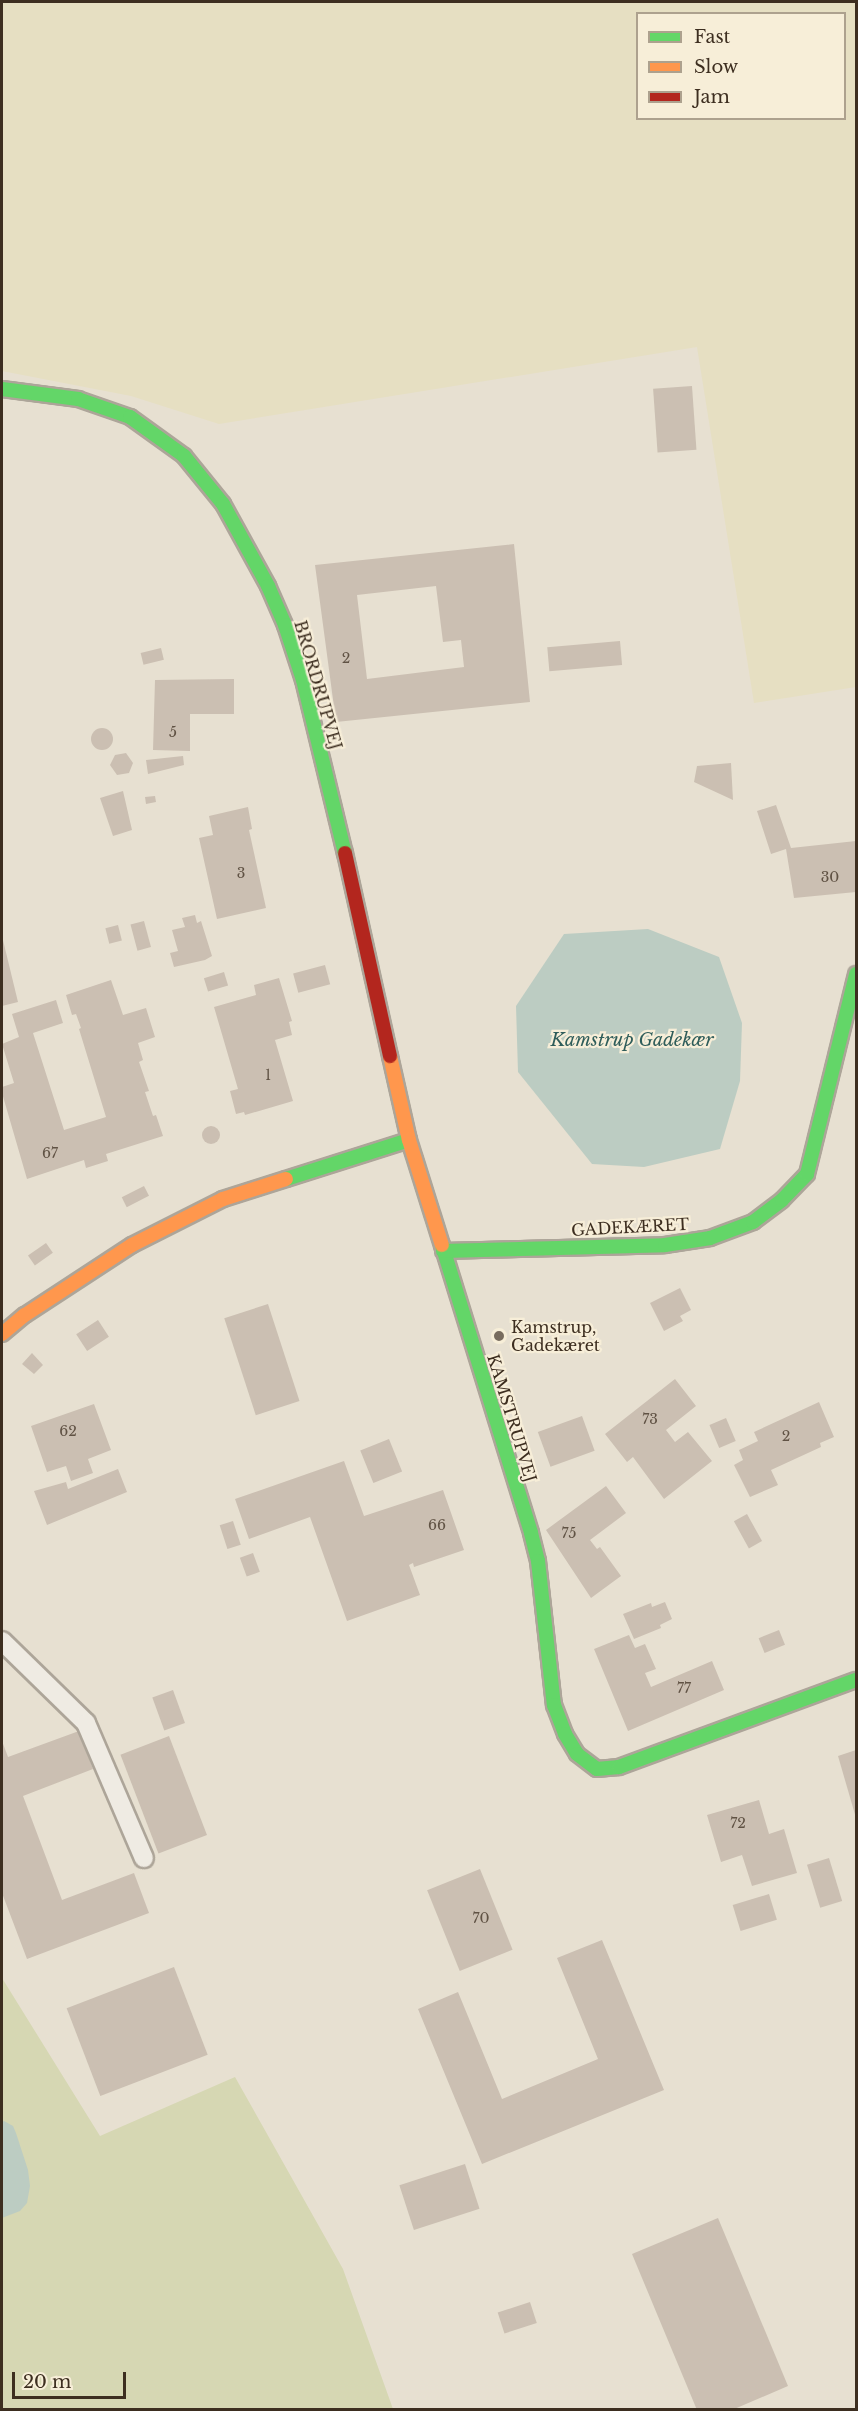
<!DOCTYPE html>
<meta charset="utf-8">
<style>
body{margin:0}
#map{position:relative;width:858px;height:2411px;overflow:hidden;background:#e7e0d1;font-family:"Libre Baskerville",serif}
div>[style]{position:absolute}
.farmland>*{inset:0;background:#e6dfc2}
.green>*{inset:0;background:#d6d7b3}
.water>*{inset:0;background:#bcccc2}
.building>*{inset:0;background:#cbbfb2;transform-origin:0 0}
.round{border-radius:50%}
.roads{filter:drop-shadow(2px 0 #ada599) drop-shadow(-2px 0 #ada599) drop-shadow(0 2px #ada599) drop-shadow(0 -2px #ada599)}
.lane>*{height:18px;margin:-9px;padding:0 9px;transform-origin:9px;border-radius:9px;background:#efebe3}
.fast>*{height:14px;margin:-7px;padding:0 7px;transform-origin:7px;border-radius:7px;background:#63d668}
.slow>*{height:14px;margin:-7px;padding:0 7px;transform-origin:7px;border-radius:7px;background:#ff974d}
.jam>*{height:14px;margin:-7px;padding:0 7px;transform-origin:7px;border-radius:7px;background:#b3261e}
.dots>*{width:16px;height:16px;translate:-50% -50%;box-sizing:border-box;border:3px solid #f7eed8;border-radius:50%}
span{translate:-50% -50%;white-space:nowrap;text-align:center;line-height:1.15;-webkit-text-stroke:4.5px #f7eed8;paint-order:stroke}
.number-label{font-size:14px;color:#605244}
.number-label span{-webkit-text-stroke-width:0}
.street-label{font-size:16px;color:#3d2e20}
.poi-label{font-size:16px;color:#3d2e20}
.left{translate:0 -50%;text-align:left}
.water-label{font-size:18px;color:#2f5d5a;font-style:italic}
.frame{position:absolute;inset:0;border:3px solid #3d2e20;pointer-events:none}
.legend{position:absolute;left:636px;top:12px;width:210px;height:108px;box-sizing:border-box;background:#f7eed8;border:2px solid #ada18e;margin:0;padding:8px 10px;list-style:none;font-size:18px;color:#3d2e20}
.legend li{display:flex;align-items:center;gap:12px;height:30px}
.legend b{width:30px;border:2px solid #ada18e}
.scale{position:absolute;left:12px;top:2372px;width:114px;height:27px;box-sizing:border-box;border:3px solid #3d2e20;border-top:0;padding-left:8px;font-size:18px;line-height:21px;white-space:nowrap;color:#3d2e20;-webkit-text-stroke:4px #f7eed8;paint-order:stroke}
</style>
<div id="map">
<div class="farmland">
<div style="clip-path:polygon(evenodd,2px 2px,856px 2px,856px 687px,754px 703px,697px 347px,219px 424px,131px 396px,2px 371px,2px 2px,638px 14px,844px 14px,844px 118px,638px 118px,638px 14px)"></div>
</div>
<div class="green">
<div style="clip-path:polygon(2px 1978px,100px 2136px,235px 2077px,343px 2269px,393px 2409px,2px 2409px)"></div>
</div>
<div class="water">
<div style="clip-path:polygon(648px 929px,719px 957px,742px 1023px,740px 1081px,720px 1149px,644px 1167px,592px 1164px,518px 1072px,516px 1006px,564px 934px)"></div>
<div style="clip-path:polygon(4px 2121px,13px 2126px,16px 2133px,28px 2170px,30px 2186px,27px 2203px,20px 2211px,2px 2218px,2px 2122px)"></div>
</div>
<div class="building">
<div style="left:692px;top:386px;width:64px;height:39px;rotate:86deg"></div>
<div style="clip-path:polygon(evenodd,514px 544px,530px 702px,336px 722px,315px 565px,514px 544px,436px 586px,443px 642px,461px 640px,464px 667px,367px 679px,357px 595px,436px 586px)"></div>
<div style="left:620px;top:641px;width:24px;height:73px;rotate:85deg"></div>
<div style="left:161px;top:648px;width:12px;height:21px;rotate:76deg"></div>
<div style="clip-path:polygon(234px 679px,234px 714px,190px 714px,190px 751px,153px 750px,155px 680px)"></div>
<div class="round" style="left:91px;top:728px;width:22px;height:22px"></div>
<div style="clip-path:polygon(126px 753px,133px 763px,129px 773px,117px 775px,110px 765px,115px 755px)"></div>
<div style="clip-path:polygon(183px 756px,184px 765px,148px 774px,146px 760px)"></div>
<div style="clip-path:polygon(731px 763px,733px 800px,694px 782px,697px 766px)"></div>
<div style="clip-path:polygon(123px 791px,132px 830px,113px 836px,100px 798px)"></div>
<div style="clip-path:polygon(155px 796px,156px 802px,146px 804px,145px 797px)"></div>
<div style="clip-path:polygon(776px 805px,791px 848px,856px 841px,856px 892px,794px 898px,786px 849px,771px 854px,757px 811px)"></div>
<div style="clip-path:polygon(248px 807px,252px 829px,249px 830px,266px 908px,217px 919px,199px 838px,213px 835px,209px 816px)"></div>
<div style="clip-path:polygon(195px 915px,197px 923px,201px 921px,212px 956px,205px 960px,174px 967px,170px 953px,178px 951px,172px 930px,185px 927px,182px 918px)"></div>
<div style="left:144px;top:921px;width:27px;height:14px;rotate:75deg"></div>
<div style="left:118px;top:925px;width:16px;height:13px;rotate:76deg"></div>
<div style="clip-path:polygon(2px 936px,18px 1002px,2px 1006px)"></div>
<div style="left:325px;top:965px;width:20px;height:33px;rotate:75deg"></div>
<div style="left:224px;top:972px;width:14px;height:21px;rotate:73deg"></div>
<div style="clip-path:polygon(279px 978px,292px 1021px,289px 1022px,292px 1035px,275px 1040px,293px 1101px,245px 1115px,244px 1112px,236px 1114px,230px 1091px,238px 1089px,214px 1007px,256px 995px,254px 985px)"></div>
<div style="clip-path:polygon(111px 980px,123px 1015px,146px 1008px,155px 1037px,138px 1043px,143px 1060px,139px 1062px,149px 1091px,145px 1092px,153px 1116px,156px 1115px,163px 1136px,106px 1154px,108px 1161px,86px 1168px,84px 1160px,27px 1179px,2px 1093px,2px 1087px,14px 1083px,2px 1044px,19px 1037px,12px 1014px,56px 1000px,63px 1023px,33px 1033px,64px 1130px,106px 1117px,79px 1029px,81px 1028px,76px 1014px,72px 1015px,66px 995px)"></div>
<div class="round" style="left:202px;top:1126px;width:18px;height:18px"></div>
<div style="left:144px;top:1186px;width:11px;height:25px;rotate:63deg"></div>
<div style="left:46px;top:1243px;width:12px;height:22px;rotate:55deg"></div>
<div style="clip-path:polygon(680px 1288px,691px 1310px,680px 1316px,683px 1321px,664px 1331px,650px 1303px)"></div>
<div style="left:268px;top:1304px;width:102px;height:46px;rotate:72deg"></div>
<div style="left:98px;top:1320px;width:20px;height:26px;rotate:57deg"></div>
<div style="clip-path:polygon(32px 1353px,43px 1365px,34px 1374px,22px 1364px)"></div>
<div style="clip-path:polygon(675px 1379px,696px 1406px,666px 1430px,675px 1442px,688px 1432px,712px 1461px,664px 1499px,633px 1457px,627px 1462px,605px 1434px)"></div>
<div style="clip-path:polygon(819px 1402px,834px 1437px,820px 1443px,821px 1447px,771px 1470px,778px 1485px,750px 1497px,734px 1465px,743px 1460px,739px 1450px,758px 1441px,754px 1432px)"></div>
<div style="clip-path:polygon(94px 1404px,111px 1450px,88px 1459px,93px 1473px,71px 1481px,66px 1466px,47px 1472px,31px 1426px)"></div>
<div style="left:582px;top:1416px;width:37px;height:47px;rotate:70deg"></div>
<div style="left:726px;top:1418px;width:25px;height:18px;rotate:67deg"></div>
<div style="left:389px;top:1439px;width:35px;height:31px;rotate:68deg"></div>
<div style="clip-path:polygon(344px 1461px,364px 1516px,443px 1490px,464px 1550px,414px 1567px,413px 1563px,409px 1565px,420px 1595px,347px 1621px,310px 1517px,249px 1539px,235px 1499px)"></div>
<div style="clip-path:polygon(118px 1469px,127px 1492px,47px 1525px,34px 1491px,66px 1482px,68px 1489px)"></div>
<div style="clip-path:polygon(606px 1486px,626px 1513px,590px 1540px,597px 1549px,600px 1547px,621px 1576px,591px 1598px,546px 1530px)"></div>
<div style="left:747px;top:1514px;width:31px;height:15px;rotate:61deg"></div>
<div style="left:233px;top:1521px;width:25px;height:14px;rotate:72deg"></div>
<div style="left:253px;top:1553px;width:20px;height:14px;rotate:70deg"></div>
<div style="clip-path:polygon(665px 1602px,672px 1619px,660px 1625px,661px 1628px,634px 1639px,623px 1614px,651px 1603px,652px 1607px)"></div>
<div style="left:779px;top:1630px;width:16px;height:22px;rotate:68deg"></div>
<div style="clip-path:polygon(629px 1635px,635px 1648px,645px 1644px,656px 1669px,645px 1673px,651px 1687px,712px 1661px,724px 1690px,628px 1731px,594px 1649px)"></div>
<div style="left:173px;top:1690px;width:35px;height:22px;rotate:70deg"></div>
<div style="clip-path:polygon(79px 1731px,93px 1769px,23px 1796px,62px 1900px,134px 1873px,149px 1913px,27px 1959px,2px 1893px,2px 1741px,8px 1757px)"></div>
<div style="left:169px;top:1736px;width:106px;height:52px;rotate:69deg"></div>
<div style="clip-path:polygon(856px 1750px,856px 1818px,838px 1756px)"></div>
<div style="clip-path:polygon(759px 1800px,769px 1834px,784px 1829px,797px 1873px,752px 1886px,742px 1855px,721px 1862px,707px 1815px)"></div>
<div style="left:829px;top:1858px;width:45px;height:23px;rotate:73deg"></div>
<div style="left:480px;top:1869px;width:87px;height:57px;rotate:68deg"></div>
<div style="left:769px;top:1894px;width:27px;height:38px;rotate:73deg"></div>
<div style="clip-path:polygon(602px 1940px,664px 2090px,482px 2164px,418px 2009px,458px 1992px,502px 2099px,598px 2059px,557px 1958px)"></div>
<div style="left:174px;top:1967px;width:94px;height:115px;rotate:69deg"></div>
<div style="left:465px;top:2164px;width:47px;height:69px;rotate:72deg"></div>
<div style="clip-path:polygon(718px 2218px,788px 2386px,732px 2410px,697px 2410px,632px 2254px)"></div>
<div style="left:530px;top:2302px;width:22px;height:34px;rotate:72deg"></div>
</div>
<div class="roads">
<div class="lane">
<div style="left:2px;top:1641px;width:117px;rotate:44.3deg"></div>
<div style="left:86px;top:1723px;width:147px;rotate:66.8deg"></div>
</div>
<div class="fast">
<div style="left:2px;top:389px;width:77px;rotate:7.5deg"></div>
<div style="left:78px;top:399px;width:55px;rotate:19.1deg"></div>
<div style="left:130px;top:417px;width:67px;rotate:35.8deg"></div>
<div style="left:184px;top:456px;width:62px;rotate:50.9deg"></div>
<div style="left:223px;top:504px;width:94px;rotate:61.2deg"></div>
<div style="left:268px;top:586px;width:43px;rotate:66.4deg"></div>
<div style="left:285px;top:625px;width:58px;rotate:71.9deg"></div>
<div style="left:303px;top:680px;width:178px;rotate:76.4deg"></div>
<div style="left:286px;top:1179px;width:129px;rotate:-17.6deg"></div>
<div style="left:442px;top:1245px;width:301px;rotate:72.8deg"></div>
<div style="left:531px;top:1533px;width:29px;rotate:76deg"></div>
<div style="left:538px;top:1561px;width:145px;rotate:83.7deg"></div>
<div style="left:554px;top:1705px;width:31px;rotate:69deg"></div>
<div style="left:565px;top:1734px;width:23px;rotate:59deg"></div>
<div style="left:577px;top:1754px;width:25px;rotate:37deg"></div>
<div style="left:597px;top:1769px;width:22px;rotate:-5deg"></div>
<div style="left:619px;top:1767px;width:252px;rotate:-20.2deg"></div>
<div style="left:443px;top:1251px;width:222px;rotate:-1.5deg"></div>
<div style="left:665px;top:1245px;width:46px;rotate:-8.8deg"></div>
<div style="left:710px;top:1238px;width:46px;rotate:-20.4deg"></div>
<div style="left:753px;top:1222px;width:36px;rotate:-37deg"></div>
<div style="left:782px;top:1200px;width:36px;rotate:-46deg"></div>
<div style="left:807px;top:1174px;width:206px;rotate:-76.2deg"></div>
</div>
<div class="slow">
<div style="left:390px;top:1056px;width:86px;rotate:77.3deg"></div>
<div style="left:409px;top:1140px;width:110px;rotate:72.6deg"></div>
<div style="left:2px;top:1334px;width:30px;rotate:-40deg"></div>
<div style="left:25px;top:1315px;width:128px;rotate:-33.2deg"></div>
<div style="left:132px;top:1245px;width:102px;rotate:-26.8deg"></div>
<div style="left:223px;top:1199px;width:66px;rotate:-17.6deg"></div>
</div>
<div class="jam">
<div style="left:345px;top:853px;width:208px;rotate:77.5deg"></div>
</div>
</div>
<div class="dots">
<div style="left:499px;top:1336px;background:#786c5e"></div>
</div>
<div class="number-label">
<span style="left:346px;top:658px">2</span>
<span style="left:173px;top:732px">5</span>
<span style="left:241px;top:873px">3</span>
<span style="left:830px;top:877px">30</span>
<span style="left:268px;top:1075px">1</span>
<span style="left:50px;top:1153px">67</span>
<span style="left:650px;top:1419px">73</span>
<span style="left:68px;top:1431px">62</span>
<span style="left:786px;top:1436px">2</span>
<span style="left:437px;top:1525px">66</span>
<span style="left:569px;top:1533px">75</span>
<span style="left:684px;top:1688px">77</span>
<span style="left:738px;top:1823px">72</span>
<span style="left:481px;top:1918px">70</span>
</div>
<div class="street-label">
<span style="left:318px;top:685px;rotate:74deg">BRORDRUPVEJ</span>
<span style="left:630px;top:1227px;rotate:-3deg">GADEKÆRET</span>
<span style="left:512px;top:1418px;rotate:73deg">KAMSTRUPVEJ</span>
</div>
<div class="poi-label">
<span class="left" style="left:511px;top:1336px">Kamstrup,<br>Gadekæret</span>
</div>
<div class="water-label">
<span style="left:632px;top:1040px">Kamstrup Gadekær</span>
</div>
<div class="frame"></div>
<ul class="legend">
<li><b style="height:8px;background:#63d668"></b>Fast</li>
<li><b style="height:8px;background:#ff974d"></b>Slow</li>
<li><b style="height:8px;background:#b3261e"></b>Jam</li>
</ul>
<div class="scale">20 m</div>
</div>
